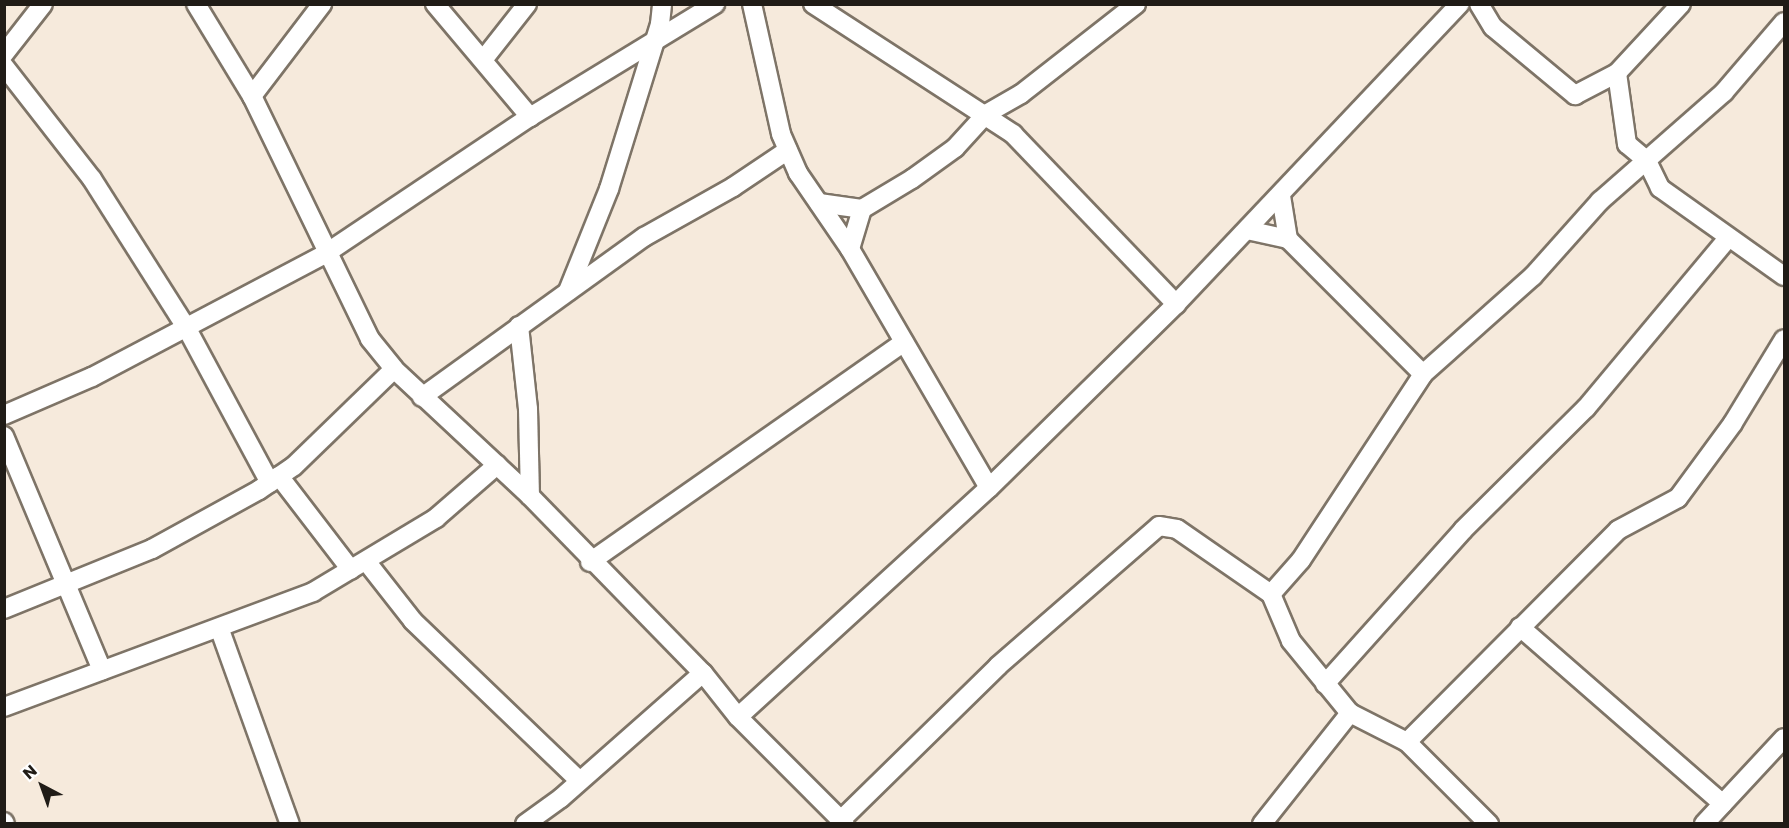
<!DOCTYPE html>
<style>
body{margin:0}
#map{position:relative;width:1789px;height:828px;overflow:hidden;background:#f6eadc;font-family:Poppins,sans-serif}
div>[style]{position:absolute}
.roads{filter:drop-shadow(2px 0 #7e7467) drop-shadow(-2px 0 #7e7467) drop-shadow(0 2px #7e7467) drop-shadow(0 -2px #7e7467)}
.street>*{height:18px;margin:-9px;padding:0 9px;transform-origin:9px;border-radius:9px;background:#fff}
span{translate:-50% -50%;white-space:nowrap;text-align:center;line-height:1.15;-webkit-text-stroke:4.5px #fff;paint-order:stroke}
.frame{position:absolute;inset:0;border:6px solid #201c17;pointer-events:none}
.north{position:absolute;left:12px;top:756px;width:60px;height:60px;-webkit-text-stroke:4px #fff;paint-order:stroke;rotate:319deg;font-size:16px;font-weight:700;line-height:24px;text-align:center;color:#201c17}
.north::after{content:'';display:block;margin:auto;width:21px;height:27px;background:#201c17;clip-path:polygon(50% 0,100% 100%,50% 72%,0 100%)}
</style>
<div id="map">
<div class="roads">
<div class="street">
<div style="left:196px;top:4px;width:108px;rotate:58.7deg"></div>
<div style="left:252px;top:96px;width:270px;rotate:64.1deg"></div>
<div style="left:370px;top:339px;width:38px;rotate:51deg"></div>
<div style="left:394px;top:369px;width:186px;rotate:43deg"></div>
<div style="left:530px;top:496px;width:248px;rotate:45.7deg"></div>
<div style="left:703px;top:673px;width:56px;rotate:51.5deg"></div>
<div style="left:738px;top:717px;width:151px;rotate:45deg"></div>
<div style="left:435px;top:4px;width:148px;rotate:49.9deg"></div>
<div style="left:752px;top:4px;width:133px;rotate:77.4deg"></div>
<div style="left:781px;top:134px;width:43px;rotate:66.4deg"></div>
<div style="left:798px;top:173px;width:92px;rotate:55.6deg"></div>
<div style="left:850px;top:249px;width:276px;rotate:59.8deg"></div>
<div style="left:813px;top:4px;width:239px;rotate:33deg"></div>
<div style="left:1013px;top:134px;width:236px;rotate:46.2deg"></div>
<div style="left:1479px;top:4px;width:27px;rotate:59deg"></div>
<div style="left:1493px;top:27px;width:107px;rotate:39.7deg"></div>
<div style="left:1575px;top:95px;width:47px;rotate:-27.6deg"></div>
<div style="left:1617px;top:73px;width:72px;rotate:82deg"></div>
<div style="left:1627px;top:144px;width:26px;rotate:40deg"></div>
<div style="left:1647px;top:161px;width:30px;rotate:64deg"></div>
<div style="left:1660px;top:188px;width:152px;rotate:35.4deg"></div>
<div style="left:4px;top:54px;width:63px;rotate:-52deg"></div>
<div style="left:483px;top:60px;width:71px;rotate:-51.8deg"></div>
<div style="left:4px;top:66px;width:143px;rotate:52.1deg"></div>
<div style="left:92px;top:179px;width:175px;rotate:57.6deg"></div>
<div style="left:186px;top:327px;width:177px;rotate:61.7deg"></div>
<div style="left:1617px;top:73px;width:94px;rotate:-47.2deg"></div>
<div style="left:252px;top:96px;width:116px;rotate:-52.7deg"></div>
<div style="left:1281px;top:196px;width:44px;rotate:80.8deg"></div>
<div style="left:1288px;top:239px;width:191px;rotate:45deg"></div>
<div style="left:819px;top:203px;width:43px;rotate:7.9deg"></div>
<div style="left:862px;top:209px;width:58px;rotate:-31deg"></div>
<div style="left:912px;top:179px;width:53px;rotate:-35.8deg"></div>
<div style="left:955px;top:148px;width:46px;rotate:-47.6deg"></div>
<div style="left:986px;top:114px;width:40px;rotate:-29.7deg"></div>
<div style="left:1021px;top:94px;width:146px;rotate:-38deg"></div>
<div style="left:1247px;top:230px;width:42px;rotate:12.4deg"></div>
<div style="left:850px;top:249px;width:42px;rotate:-73.3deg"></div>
<div style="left:568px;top:291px;width:110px;rotate:-68.1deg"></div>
<div style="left:609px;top:189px;width:173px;rotate:-72.8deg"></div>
<div style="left:660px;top:24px;width:20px;rotate:-84deg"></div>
<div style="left:519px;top:326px;width:83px;rotate:83.8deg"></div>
<div style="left:528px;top:409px;width:87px;rotate:88.7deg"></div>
<div style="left:422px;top:397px;width:274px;rotate:-35.8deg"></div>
<div style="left:644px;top:237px;width:102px;rotate:-29.3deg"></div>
<div style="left:733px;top:187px;width:66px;rotate:-33.9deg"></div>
<div style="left:4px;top:415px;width:96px;rotate:-23.4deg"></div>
<div style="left:92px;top:377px;width:263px;rotate:-27.8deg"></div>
<div style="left:325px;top:254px;width:247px;rotate:-33.8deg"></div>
<div style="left:530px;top:117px;width:217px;rotate:-31.4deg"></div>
<div style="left:4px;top:436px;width:254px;rotate:67.3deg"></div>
<div style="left:279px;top:476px;width:118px;rotate:52.5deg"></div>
<div style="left:366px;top:561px;width:76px;rotate:51.9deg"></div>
<div style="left:413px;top:621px;width:231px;rotate:43.8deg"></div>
<div style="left:590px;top:562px;width:383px;rotate:-35deg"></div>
<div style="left:1271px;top:594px;width:45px;rotate:-48.6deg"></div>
<div style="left:1301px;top:560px;width:222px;rotate:-56.7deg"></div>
<div style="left:1423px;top:374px;width:147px;rotate:-41.7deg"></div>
<div style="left:1533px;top:276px;width:101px;rotate:-48.2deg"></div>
<div style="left:1600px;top:201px;width:165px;rotate:-41.3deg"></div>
<div style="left:1724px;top:92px;width:92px;rotate:-49.4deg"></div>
<div style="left:4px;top:609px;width:160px;rotate:-22.1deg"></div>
<div style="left:152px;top:549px;width:122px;rotate:-28.9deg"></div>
<div style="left:259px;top:490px;width:42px;rotate:-34.4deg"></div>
<div style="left:294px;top:466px;width:139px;rotate:-44.1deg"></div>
<div style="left:1520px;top:627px;width:269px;rotate:41.1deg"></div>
<div style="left:220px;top:630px;width:206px;rotate:70.2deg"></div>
<div style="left:1325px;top:684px;width:207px;rotate:-48.1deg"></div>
<div style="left:1463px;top:530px;width:173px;rotate:-44.8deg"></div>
<div style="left:1586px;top:408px;width:222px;rotate:-50.1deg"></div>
<div style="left:4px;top:707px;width:330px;rotate:-20.4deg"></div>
<div style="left:313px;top:592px;width:144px;rotate:-31deg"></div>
<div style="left:436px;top:518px;width:81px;rotate:-41deg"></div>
<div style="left:738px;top:717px;width:340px;rotate:-42.4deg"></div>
<div style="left:989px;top:488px;width:262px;rotate:-44.5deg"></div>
<div style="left:1176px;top:304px;width:413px;rotate:-46.6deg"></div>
<div style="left:1407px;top:742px;width:299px;rotate:-45.1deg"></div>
<div style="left:1618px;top:530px;width:68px;rotate:-28.1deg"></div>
<div style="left:1678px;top:498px;width:93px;rotate:-53.7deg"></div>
<div style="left:1733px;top:423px;width:98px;rotate:-58.7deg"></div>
<div style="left:841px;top:820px;width:220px;rotate:-44.4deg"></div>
<div style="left:998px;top:666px;width:213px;rotate:-41deg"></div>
<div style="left:1159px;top:526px;width:18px;rotate:9deg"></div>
<div style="left:1177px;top:529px;width:114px;rotate:34.7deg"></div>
<div style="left:1271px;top:594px;width:51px;rotate:66.9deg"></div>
<div style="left:1291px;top:641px;width:93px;rotate:50.7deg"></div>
<div style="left:4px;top:822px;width:2px;rotate:63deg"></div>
<div style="left:525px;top:824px;width:44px;rotate:-35.8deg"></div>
<div style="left:561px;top:798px;width:189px;rotate:-41.4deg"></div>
<div style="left:1262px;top:824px;width:142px;rotate:-51.6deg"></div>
<div style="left:1350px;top:713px;width:64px;rotate:27deg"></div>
<div style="left:1407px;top:742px;width:116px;rotate:45deg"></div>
<div style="left:1704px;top:824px;width:117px;rotate:-47.1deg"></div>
</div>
</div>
<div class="frame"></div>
<div class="north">N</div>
</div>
